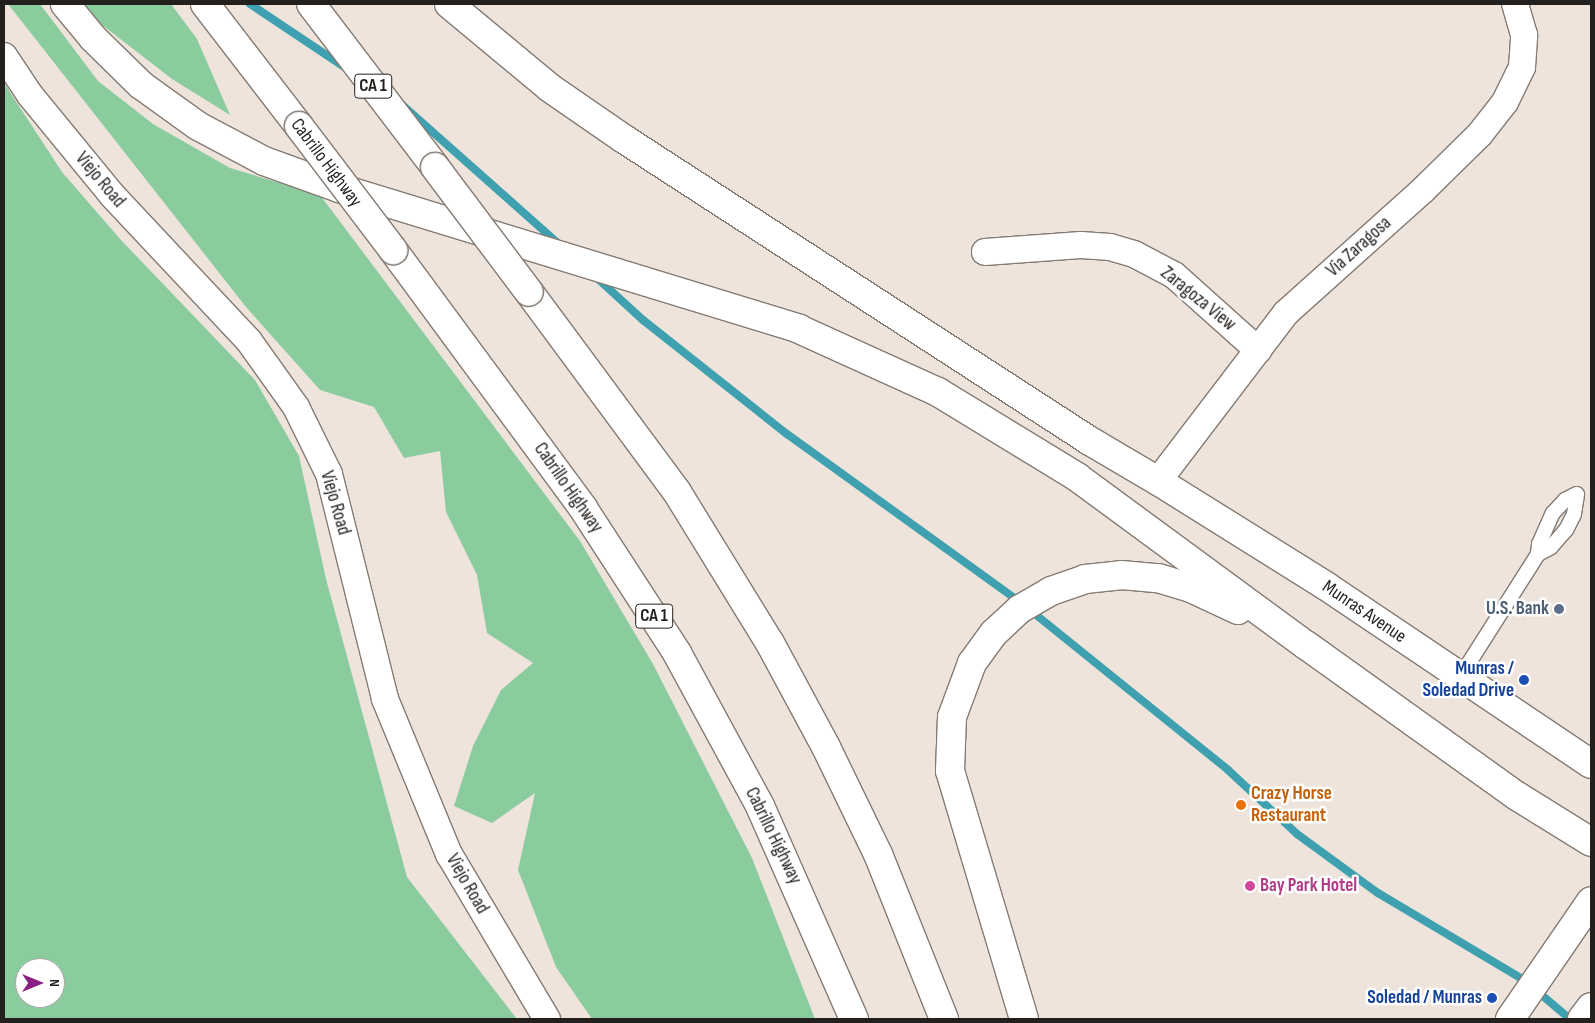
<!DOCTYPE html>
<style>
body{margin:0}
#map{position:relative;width:1595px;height:1023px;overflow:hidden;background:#efe4dc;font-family:"Sofia Sans Condensed",sans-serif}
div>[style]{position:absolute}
.green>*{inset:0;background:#8bcc9f}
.stream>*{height:8px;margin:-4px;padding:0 4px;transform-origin:4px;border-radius:4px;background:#3fa1af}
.roads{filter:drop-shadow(1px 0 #847b73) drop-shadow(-1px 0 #847b73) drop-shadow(0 1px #847b73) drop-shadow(0 -1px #847b73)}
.service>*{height:14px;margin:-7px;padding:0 7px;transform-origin:7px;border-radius:7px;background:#fff}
.minor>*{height:26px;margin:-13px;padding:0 13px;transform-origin:13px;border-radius:13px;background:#fff}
.primary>*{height:28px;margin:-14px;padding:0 14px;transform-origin:14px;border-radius:14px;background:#fff}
.motorway>*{height:28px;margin:-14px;padding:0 14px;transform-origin:14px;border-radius:14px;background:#fff}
.bridges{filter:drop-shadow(1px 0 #847b73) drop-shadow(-1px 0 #847b73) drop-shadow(0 1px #847b73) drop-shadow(0 -1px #847b73)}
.motorway-bridge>*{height:28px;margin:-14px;padding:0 14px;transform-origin:14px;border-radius:14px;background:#fff}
.dots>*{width:14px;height:14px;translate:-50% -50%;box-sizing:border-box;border:2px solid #fff;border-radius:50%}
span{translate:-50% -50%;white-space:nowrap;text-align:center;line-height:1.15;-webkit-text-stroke:5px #fff;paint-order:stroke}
.shield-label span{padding:1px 4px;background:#fff;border:1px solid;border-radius:4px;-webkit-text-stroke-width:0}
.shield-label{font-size:18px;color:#231f1c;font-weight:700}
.street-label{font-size:19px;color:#231f1c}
.service-label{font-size:19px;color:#4e5e75;font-weight:700}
.right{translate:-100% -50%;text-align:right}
.transit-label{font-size:19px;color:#164399;font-weight:700}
.food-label{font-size:19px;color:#c56008;font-weight:700}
.left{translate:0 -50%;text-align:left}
.hotel-label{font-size:19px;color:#b23c85;font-weight:700}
.frame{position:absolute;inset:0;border:5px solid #231f1c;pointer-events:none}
.north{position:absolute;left:15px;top:958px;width:50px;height:50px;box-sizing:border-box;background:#fff;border:1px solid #a7a5a4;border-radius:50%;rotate:90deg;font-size:14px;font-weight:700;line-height:20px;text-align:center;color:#231f1c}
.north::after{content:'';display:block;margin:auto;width:18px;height:22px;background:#8a1d82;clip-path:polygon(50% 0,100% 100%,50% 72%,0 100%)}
</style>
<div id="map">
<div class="green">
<div style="clip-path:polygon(8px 4px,40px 4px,98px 81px,153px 124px,230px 168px,320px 195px,580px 541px,653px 664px,752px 858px,815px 1019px,592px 1019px,556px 967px,518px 870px,535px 793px,492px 823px,454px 806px,473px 746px,501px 690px,533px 663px,487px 633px,477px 575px,446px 512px,440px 451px,404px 458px,374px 407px,320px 390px,246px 307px)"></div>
<div style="clip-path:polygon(84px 4px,171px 4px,197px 39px,230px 115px,172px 79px,97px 21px)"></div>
<div style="clip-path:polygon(evenodd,4px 83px,62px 172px,121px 240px,255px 380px,299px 456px,326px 579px,407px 877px,517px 1019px,4px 1019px,4px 83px,25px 968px,55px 968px,55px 998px,25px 998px,25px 968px)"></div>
</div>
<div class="stream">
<div style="left:250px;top:4px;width:115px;rotate:33.7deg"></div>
<div style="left:400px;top:103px;width:215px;rotate:41.6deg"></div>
<div style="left:596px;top:277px;width:64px;rotate:42.5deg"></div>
<div style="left:643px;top:320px;width:184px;rotate:38.4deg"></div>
<div style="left:787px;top:434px;width:289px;rotate:35.8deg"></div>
<div style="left:1030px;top:610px;width:255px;rotate:38.9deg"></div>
<div style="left:1228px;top:770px;width:94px;rotate:42.8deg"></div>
<div style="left:1297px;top:834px;width:100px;rotate:36.1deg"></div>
<div style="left:1378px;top:893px;width:170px;rotate:30.8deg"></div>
<div style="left:1524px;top:980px;width:60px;rotate:40.3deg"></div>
</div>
<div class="roads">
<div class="service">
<div style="left:1538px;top:554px;width:15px;rotate:-28deg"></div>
<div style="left:1551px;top:547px;width:23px;rotate:-49deg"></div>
<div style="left:1566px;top:530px;width:18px;rotate:-63deg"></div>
<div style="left:1574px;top:514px;width:20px;rotate:-81deg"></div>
<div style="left:1460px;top:677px;width:146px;rotate:-57.6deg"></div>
<div style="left:1538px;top:554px;width:10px;rotate:-84deg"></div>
<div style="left:1539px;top:544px;width:34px;rotate:-66deg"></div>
<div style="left:1553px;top:513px;width:18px;rotate:-47deg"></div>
<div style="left:1565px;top:500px;width:13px;rotate:-27deg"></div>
</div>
<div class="minor">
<div style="left:4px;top:56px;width:47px;rotate:56.3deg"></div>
<div style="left:30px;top:95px;width:129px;rotate:50.6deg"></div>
<div style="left:112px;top:195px;width:200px;rotate:46.8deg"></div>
<div style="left:249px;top:341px;width:81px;rotate:54.5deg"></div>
<div style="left:296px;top:407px;width:75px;rotate:63.8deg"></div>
<div style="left:329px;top:474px;width:232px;rotate:76deg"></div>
<div style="left:385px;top:699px;width:168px;rotate:67.6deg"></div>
<div style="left:449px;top:854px;width:192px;rotate:59.3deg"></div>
<div style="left:985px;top:252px;width:96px;rotate:-4.2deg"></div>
<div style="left:1081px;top:245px;width:29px;rotate:4deg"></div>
<div style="left:1110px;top:247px;width:25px;rotate:16deg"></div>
<div style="left:1134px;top:254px;width:45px;rotate:27.7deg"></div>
<div style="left:1174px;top:275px;width:113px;rotate:41.8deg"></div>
<div style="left:1158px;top:481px;width:211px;rotate:-52.7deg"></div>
<div style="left:1286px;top:313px;width:183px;rotate:-41.9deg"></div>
<div style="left:1422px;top:191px;width:81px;rotate:-44.5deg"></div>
<div style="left:1480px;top:134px;width:41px;rotate:-52deg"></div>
<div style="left:1505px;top:102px;width:39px;rotate:-64deg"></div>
<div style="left:1522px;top:67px;width:32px;rotate:-86deg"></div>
<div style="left:1524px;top:35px;width:32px;rotate:-106deg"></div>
</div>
<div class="primary">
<div style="left:1158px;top:481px;width:198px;rotate:32deg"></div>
<div style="left:1326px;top:586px;width:319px;rotate:33.9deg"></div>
<div style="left:1306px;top:645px;width:259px;rotate:35.6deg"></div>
<div style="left:1517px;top:796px;width:87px;rotate:31.9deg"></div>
<div style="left:1510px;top:1019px;width:143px;rotate:-55.5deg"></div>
<div style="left:1582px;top:1019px;width:15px;rotate:-53deg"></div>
</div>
<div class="motorway">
<div style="left:65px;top:4px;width:44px;rotate:50.5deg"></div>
<div style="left:93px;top:38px;width:67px;rotate:44.4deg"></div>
<div style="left:141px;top:85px;width:70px;rotate:35.7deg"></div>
<div style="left:198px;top:126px;width:75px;rotate:27.9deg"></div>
<div style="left:264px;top:161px;width:80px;rotate:19.8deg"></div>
<div style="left:339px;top:188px;width:481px;rotate:17deg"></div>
<div style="left:799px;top:329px;width:153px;rotate:24.4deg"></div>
<div style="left:938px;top:392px;width:163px;rotate:31.4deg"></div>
<div style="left:1077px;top:477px;width:284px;rotate:36.3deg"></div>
<div style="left:205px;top:4px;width:154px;rotate:52.4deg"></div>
<div style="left:311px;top:4px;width:205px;rotate:52.7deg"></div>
<div style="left:449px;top:4px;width:131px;rotate:39.7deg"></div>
<div style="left:550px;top:88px;width:90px;rotate:34.6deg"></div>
<div style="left:624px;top:139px;width:555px;rotate:32.95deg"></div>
<div style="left:1090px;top:441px;width:79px;rotate:30.5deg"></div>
<div style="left:393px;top:250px;width:320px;rotate:53.6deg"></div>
<div style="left:583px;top:508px;width:173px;rotate:57deg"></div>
<div style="left:677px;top:653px;width:174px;rotate:61.5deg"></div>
<div style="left:760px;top:806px;width:233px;rotate:66.2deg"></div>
<div style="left:529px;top:292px;width:249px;rotate:53.5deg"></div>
<div style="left:677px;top:492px;width:177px;rotate:58.4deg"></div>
<div style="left:770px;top:643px;width:118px;rotate:61.7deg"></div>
<div style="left:826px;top:747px;width:119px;rotate:64.1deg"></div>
<div style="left:878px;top:854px;width:178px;rotate:68.2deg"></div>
<div style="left:1024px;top:1019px;width:259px;rotate:-106.6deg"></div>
<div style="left:950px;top:771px;width:54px;rotate:-87.9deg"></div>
<div style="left:952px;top:717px;width:58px;rotate:-69.7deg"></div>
<div style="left:972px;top:663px;width:37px;rotate:-54deg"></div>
<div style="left:994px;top:633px;width:35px;rotate:-43deg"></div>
<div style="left:1020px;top:609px;width:36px;rotate:-30deg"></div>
<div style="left:1051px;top:591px;width:36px;rotate:-19deg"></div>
<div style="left:1085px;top:579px;width:36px;rotate:-6deg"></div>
<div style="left:1121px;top:575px;width:37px;rotate:5deg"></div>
<div style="left:1158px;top:578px;width:34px;rotate:17deg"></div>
<div style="left:1191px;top:588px;width:52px;rotate:25.1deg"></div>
</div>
</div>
<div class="bridges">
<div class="motorway-bridge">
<div style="left:299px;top:126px;width:156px;rotate:52.8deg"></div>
<div style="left:435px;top:167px;width:156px;rotate:53.1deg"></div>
</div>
</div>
<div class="dots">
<div style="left:1559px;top:609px;background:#5c6f8a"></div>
<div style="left:1524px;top:680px;background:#1a4fb4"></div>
<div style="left:1241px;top:805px;background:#e8710a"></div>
<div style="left:1250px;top:886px;background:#d1479c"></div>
<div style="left:1492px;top:998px;background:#1a4fb4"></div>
</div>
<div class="shield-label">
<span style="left:373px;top:86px">CA 1</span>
<span style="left:654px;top:616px">CA 1</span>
</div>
<div class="street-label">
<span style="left:326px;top:163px;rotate:53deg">Cabrillo Highway</span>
<span style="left:100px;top:180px;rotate:50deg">Viejo Road</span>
<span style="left:1359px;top:247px;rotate:-42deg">Via Zaragosa</span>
<span style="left:1198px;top:299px;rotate:39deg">Zaragoza View</span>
<span style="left:568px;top:488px;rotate:55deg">Cabrillo Highway</span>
<span style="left:335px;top:503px;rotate:74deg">Viejo Road</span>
<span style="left:1364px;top:612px;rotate:34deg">Munras Avenue</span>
<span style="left:773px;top:836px;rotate:64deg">Cabrillo Highway</span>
<span style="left:467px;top:884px;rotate:60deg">Viejo Road</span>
</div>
<div class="service-label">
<span class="right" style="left:1549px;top:609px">U.S. Bank</span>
</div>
<div class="transit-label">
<span class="right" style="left:1514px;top:680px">Munras /<br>Soledad Drive</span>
<span class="right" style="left:1482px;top:998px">Soledad / Munras</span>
</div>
<div class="food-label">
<span class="left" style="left:1251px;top:805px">Crazy Horse<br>Restaurant</span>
</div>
<div class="hotel-label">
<span class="left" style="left:1260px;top:886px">Bay Park Hotel</span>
</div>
<div class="frame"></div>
<div class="north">N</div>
</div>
